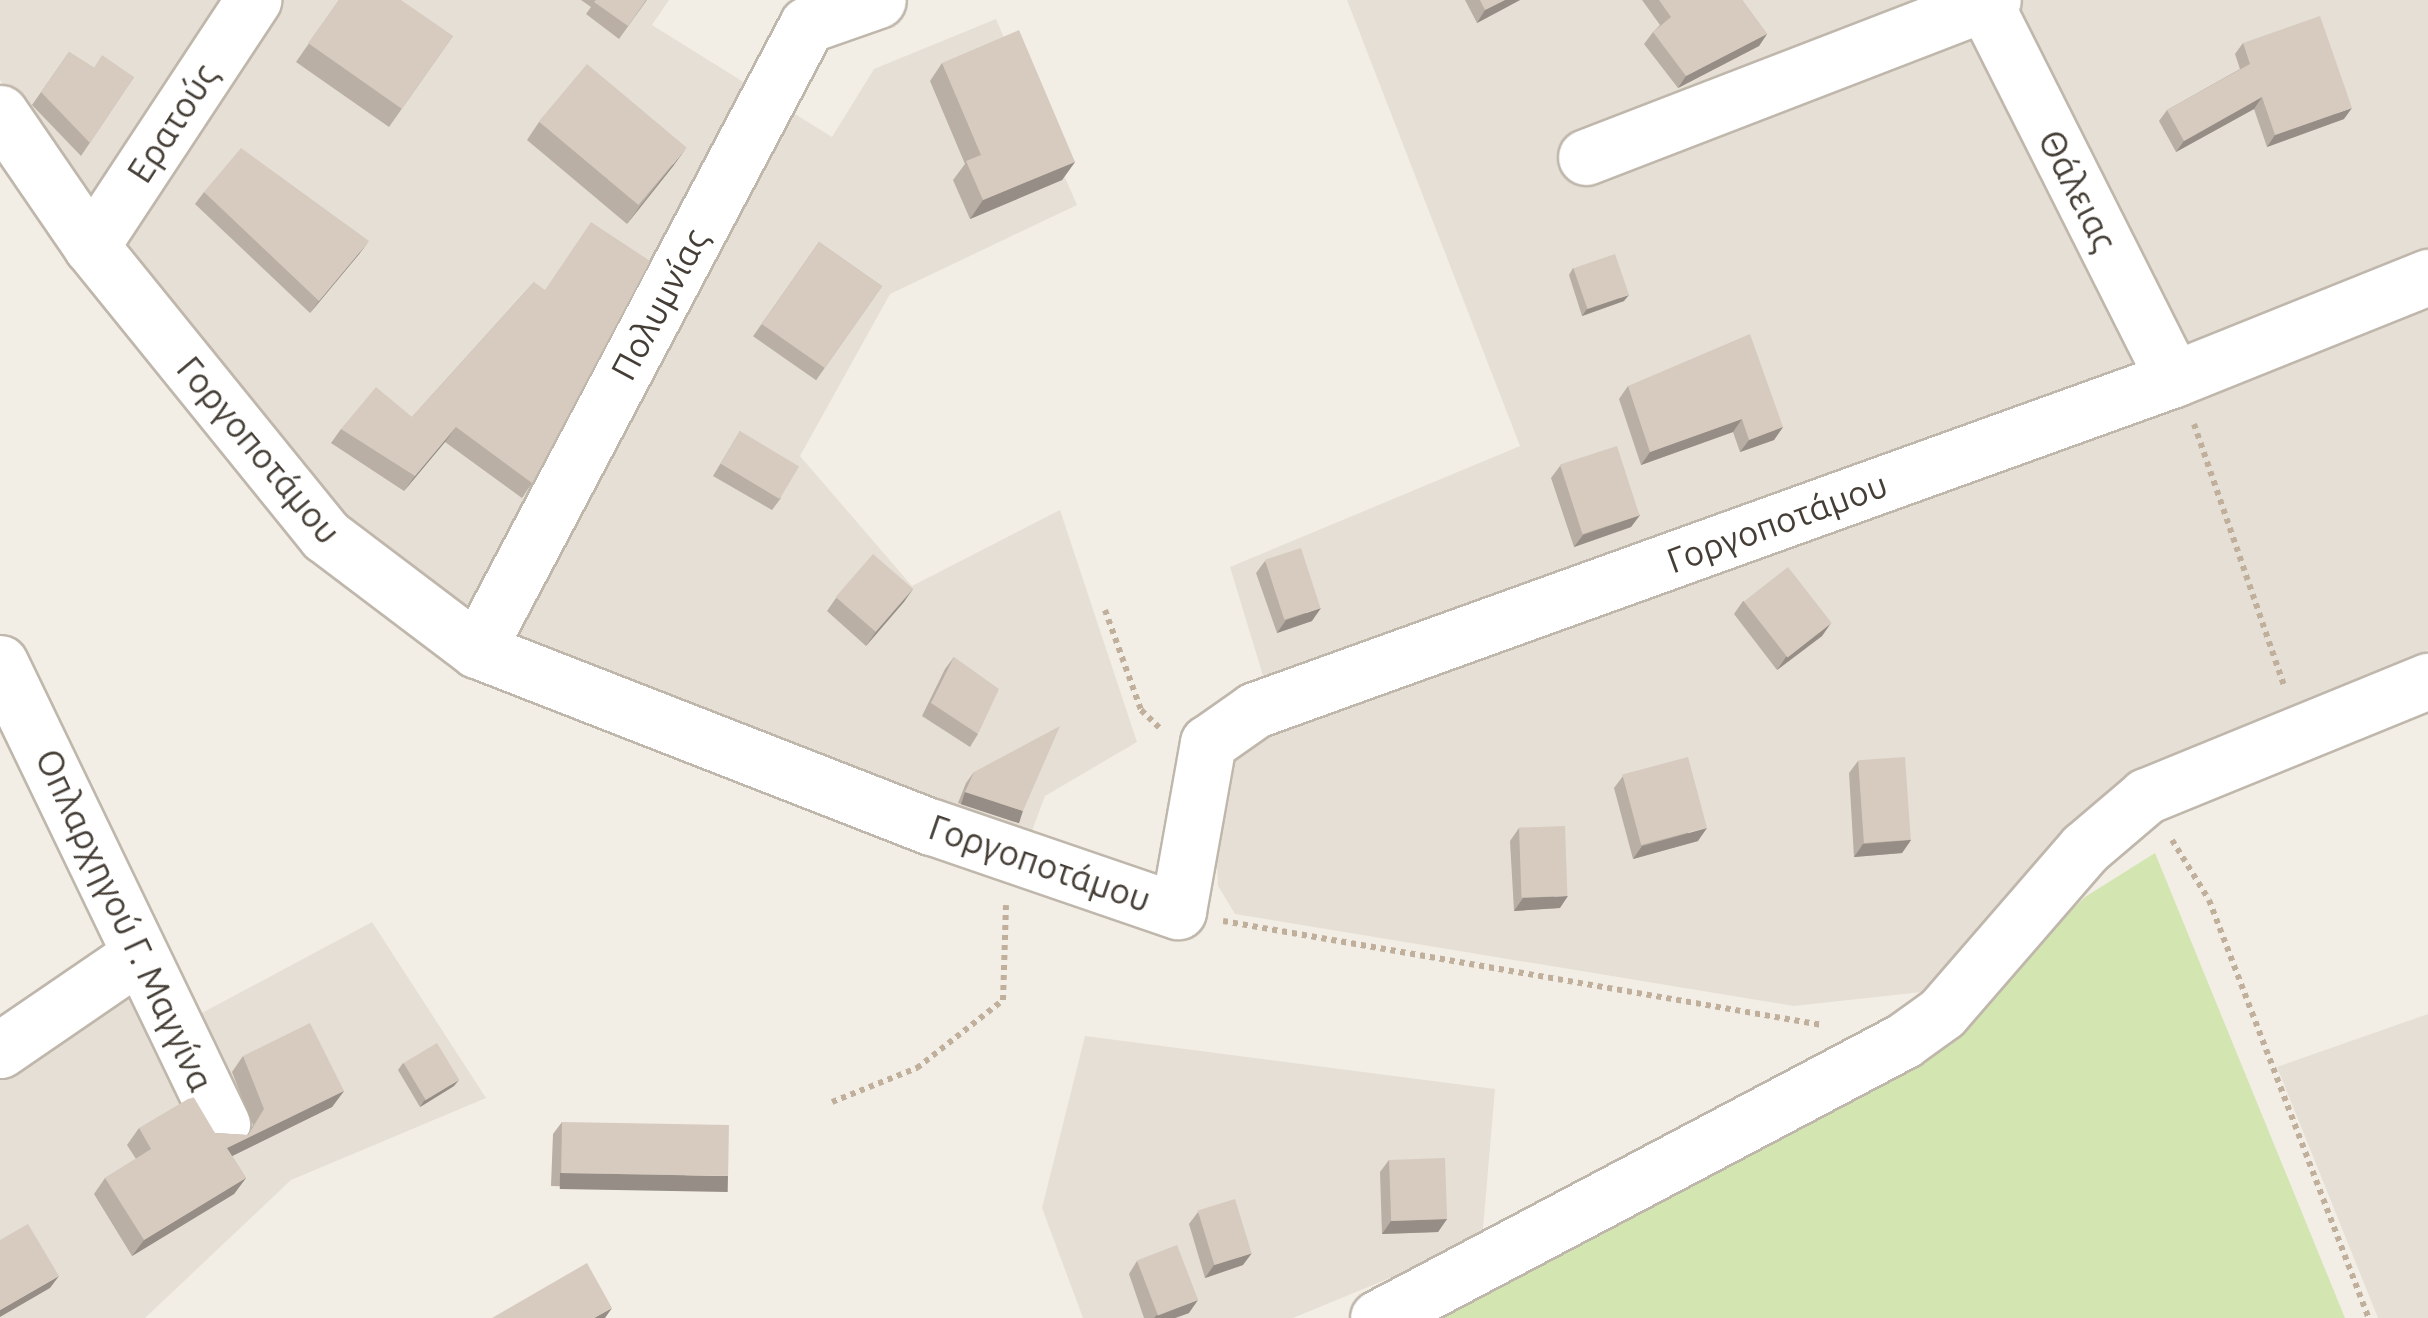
<!DOCTYPE html>
<meta charset="utf-8">
<style>
body{margin:0}
#map{position:relative;width:2428px;height:1318px;overflow:hidden;background:#f2eee6;font-family:Ubuntu,sans-serif}
div>[style]{position:absolute}
.residential>*{inset:0;background:#e6dfd5}
.green>*{inset:0;background:#d3e5b1}
.path>*{height:6px;margin-top:-3px;transform-origin:0;background:repeating-linear-gradient(90deg,#bfaf9b 0 5px,transparent 0 10px)}
.roads{filter:drop-shadow(2px 0 #c0b7ac) drop-shadow(-2px 0 #c0b7ac) drop-shadow(0 2px #c0b7ac) drop-shadow(0 -2px #c0b7ac)}
.minor>*{height:55px;margin:-27.5px;padding:0 27.5px;transform-origin:27.5px;border-radius:27.5px;background:#fff}
.wall>*{inset:0;background:#b9afa4;transform-origin:0 0}
.shaded-wall>*{inset:0;background:#968e86;transform-origin:0 0}
.building>*{inset:0;background:#d7cbbf;transform-origin:0 0}
span{translate:-50% -50%;white-space:nowrap;text-align:center;line-height:1.15;-webkit-text-stroke:9px #fff;paint-order:stroke}
.street-label{font-size:35px;color:#453e36}
</style>
<div id="map">
<div class="residential">
<div style="clip-path:polygon(0 0,669px 0,652px 25px,832px 137px,874px 69px,996px 19px,1077px 205px,890px 294px,800px 456px,912px 586px,1060px 510px,1137px 742px,1045px 796px,1023px 855px,478px 627px,335px 513px,114px 244px,0 80px)"></div>
<div style="clip-path:polygon(1347px 0,2428px 0,2428px 650px,2085px 814px,1922px 992px,1794px 1006px,1235px 914px,1218px 886px,1213px 771px,1278px 725px,1230px 567px,1520px 446px)"></div>
<div style="clip-path:polygon(372px 922px,486px 1098px,291px 1180px,145px 1318px,0 1318px,0 1065px,130px 979px,159px 1036px)"></div>
<div style="clip-path:polygon(2428px 1014px,2428px 1318px,2378px 1318px,2277px 1067px)"></div>
<div style="clip-path:polygon(1085px 1036px,1495px 1089px,1482px 1240px,1293px 1318px,1083px 1318px,1042px 1208px)"></div>
</div>
<div class="green">
<div style="clip-path:polygon(2155px 853px,2345px 1318px,1442px 1318px,1823px 1116px,1959px 1021px,2085px 897px)"></div>
</div>
<div class="path">
<div style="left:2194px;top:424px;width:277px;rotate:71deg"></div>
<div style="left:1105px;top:610px;width:106px;rotate:70.2deg"></div>
<div style="left:1141px;top:710px;width:29px;rotate:44deg"></div>
<div style="left:2172px;top:840px;width:70px;rotate:58.3deg"></div>
<div style="left:2209px;top:900px;width:448px;rotate:69.1deg"></div>
<div style="left:1223px;top:921px;width:608px;rotate:9.85deg"></div>
<div style="left:832px;top:1102px;width:92px;rotate:-21.8deg"></div>
<div style="left:917px;top:1068px;width:110px;rotate:-38.3deg"></div>
<div style="left:1003px;top:1000px;width:95px;rotate:-88.2deg"></div>
</div>
<div class="roads">
<div class="minor">
<div style="left:1983px;top:0;width:424px;rotate:63.3deg"></div>
<div style="left:0;top:113px;width:161px;rotate:55.6deg"></div>
<div style="left:91px;top:246px;width:373px;rotate:51deg"></div>
<div style="left:326px;top:536px;width:189px;rotate:37.1deg"></div>
<div style="left:477px;top:650px;width:488px;rotate:21.3deg"></div>
<div style="left:932px;top:827px;width:260px;rotate:18.9deg"></div>
<div style="left:1178px;top:911px;width:171px;rotate:-79.9deg"></div>
<div style="left:1208px;top:743px;width:57px;rotate:-35.1deg"></div>
<div style="left:1255px;top:710px;width:977px;rotate:-19.81deg"></div>
<div style="left:2174px;top:379px;width:274px;rotate:-21.9deg"></div>
<div style="left:1586px;top:157px;width:436px;rotate:-21.1deg"></div>
<div style="left:91px;top:246px;width:295px;rotate:-56.6deg"></div>
<div style="left:477px;top:650px;width:707px;rotate:-62.17deg"></div>
<div style="left:807px;top:25px;width:75px;rotate:-19.4deg"></div>
<div style="left:0;top:663px;width:512px;rotate:64.29deg"></div>
<div style="left:0;top:1050px;width:168px;rotate:-34.4deg"></div>
<div style="left:1378px;top:1318px;width:594px;rotate:-27.82deg"></div>
<div style="left:1903px;top:1041px;width:48px;rotate:-35.7deg"></div>
<div style="left:1942px;top:1013px;width:218px;rotate:-49.1deg"></div>
<div style="left:2085px;top:848px;width:80px;rotate:-40.4deg"></div>
<div style="left:2146px;top:796px;width:305px;rotate:-22.2deg"></div>
</div>
</div>
<div class="wall">
<div style="clip-path:polygon(339px 0,453px 36px,389px 127px,296px 62px)"></div>
<div style="clip-path:polygon(581px 0,647px 0,619px 39px,586px 14px,591px 7px)"></div>
<div style="clip-path:polygon(1465px 0,1520px 0,1477px 23px)"></div>
<div style="clip-path:polygon(1642px 0,1742px 0,1767px 34px,1759px 46px,1678px 88px,1644px 44px,1653px 32px,1660px 25px)"></div>
<div style="clip-path:polygon(2243px 43px,2344px 119px,2267px 147px,2254px 109px,2176px 152px,2159px 121px,2167px 110px,2240px 69px,2235px 54px)"></div>
<div style="clip-path:polygon(69px 52px,94px 68px,134px 77px,81px 156px,32px 105px)"></div>
<div style="clip-path:polygon(942px 63px,1075px 162px,1062px 180px,970px 219px,953px 180px,965px 164px,930px 81px)"></div>
<div style="clip-path:polygon(539px 122px,674px 165px,627px 224px,527px 140px)"></div>
<div style="clip-path:polygon(204px 192px,360px 253px,310px 313px,195px 204px)"></div>
<div style="left:819px;top:242px;width:77px;height:115px;rotate:35deg"></div>
<div style="clip-path:polygon(1573px 268px,1624px 301px,1582px 316px,1569px 275px)"></div>
<div style="clip-path:polygon(534px 282px,532px 483px,522px 498px,445px 442px,404px 491px,331px 443px,341px 429px,412px 417px)"></div>
<div style="clip-path:polygon(1628px 386px,1783px 427px,1774px 440px,1740px 452px,1733px 432px,1641px 465px,1619px 399px)"></div>
<div style="clip-path:polygon(740px 431px,781px 498px,772px 510px,713px 476px)"></div>
<div style="clip-path:polygon(1560px 466px,1640px 515px,1631px 527px,1574px 547px,1551px 478px)"></div>
<div style="clip-path:polygon(1265px 561px,1312px 621px,1277px 633px,1256px 573px)"></div>
<div style="clip-path:polygon(913px 589px,866px 646px,827px 611px,836px 598px)"></div>
<div style="clip-path:polygon(1743px 601px,1831px 623px,1822px 636px,1777px 670px,1734px 614px)"></div>
<div style="clip-path:polygon(954px 657px,978px 734px,970px 747px,922px 716px,945px 669px)"></div>
<div style="clip-path:polygon(1858px 761px,1911px 840px,1902px 853px,1854px 857px,1849px 773px)"></div>
<div style="clip-path:polygon(974px 772px,1015px 822px,958px 803px,966px 783px)"></div>
<div style="clip-path:polygon(1623px 776px,1698px 841px,1633px 859px,1614px 788px)"></div>
<div style="clip-path:polygon(1519px 828px,1560px 908px,1514px 911px,1510px 841px)"></div>
<div style="clip-path:polygon(243px 1056px,344px 1091px,332px 1107px,232px 1156px,246px 1178px,234px 1194px,132px 1256px,94px 1194px,105px 1178px,136px 1159px,127px 1145px,139px 1128px,247px 1135px,253px 1125px,232px 1072px)"></div>
<div style="clip-path:polygon(403px 1063px,454px 1086px,420px 1107px,398px 1070px)"></div>
<div style="clip-path:polygon(562px 1122px,719px 1190px,551px 1186px,553px 1134px)"></div>
<div style="clip-path:polygon(1389px 1160px,1447px 1219px,1438px 1232px,1382px 1234px,1380px 1172px)"></div>
<div style="clip-path:polygon(1198px 1212px,1243px 1265px,1205px 1278px,1189px 1224px)"></div>
<div style="clip-path:polygon(1137px 1261px,1189px 1313px,1175px 1318px,1144px 1318px,1129px 1274px)"></div>
</div>
<div class="shaded-wall">
<div style="clip-path:polygon(1505px 0,1520px 0,1477px 23px,1485px 10px)"></div>
<div style="clip-path:polygon(1767px 34px,1759px 46px,1678px 88px,1686px 76px)"></div>
<div style="clip-path:polygon(2262px 97px,2254px 109px,2176px 152px,2184px 141px)"></div>
<div style="clip-path:polygon(2352px 108px,2344px 119px,2267px 147px,2275px 135px)"></div>
<div style="clip-path:polygon(687px 147px,674px 165px,627px 224px,640px 206px)"></div>
<div style="clip-path:polygon(1075px 162px,1062px 180px,970px 219px,983px 200px)"></div>
<div style="clip-path:polygon(369px 241px,360px 253px,310px 313px,319px 301px)"></div>
<div style="clip-path:polygon(1629px 295px,1624px 301px,1582px 316px,1587px 309px)"></div>
<div style="clip-path:polygon(1742px 419px,1733px 432px,1641px 465px,1650px 452px)"></div>
<div style="clip-path:polygon(456px 427px,445px 442px,404px 491px,415px 476px)"></div>
<div style="clip-path:polygon(1783px 427px,1774px 440px,1740px 452px,1749px 440px)"></div>
<div style="clip-path:polygon(1640px 515px,1631px 527px,1574px 547px,1583px 535px)"></div>
<div style="clip-path:polygon(913px 589px,904px 602px,866px 646px,875px 633px)"></div>
<div style="clip-path:polygon(1321px 608px,1312px 621px,1277px 633px,1286px 620px)"></div>
<div style="clip-path:polygon(1831px 623px,1822px 636px,1777px 670px,1786px 657px)"></div>
<div style="left:965px;top:792px;width:61px;height:13px;rotate:18deg"></div>
<div style="clip-path:polygon(1707px 828px,1698px 841px,1633px 859px,1642px 846px)"></div>
<div style="clip-path:polygon(1911px 840px,1902px 853px,1854px 857px,1863px 844px)"></div>
<div style="clip-path:polygon(1568px 896px,1560px 908px,1514px 911px,1523px 898px)"></div>
<div style="clip-path:polygon(459px 1080px,454px 1086px,420px 1107px,424px 1101px)"></div>
<div style="clip-path:polygon(344px 1091px,332px 1107px,216px 1164px,227px 1148px)"></div>
<div style="left:560px;top:1173px;width:168px;height:16px;rotate:1deg"></div>
<div style="clip-path:polygon(246px 1178px,234px 1194px,132px 1256px,144px 1240px)"></div>
<div style="clip-path:polygon(1447px 1219px,1438px 1232px,1382px 1234px,1391px 1221px)"></div>
<div style="clip-path:polygon(1252px 1253px,1243px 1265px,1205px 1278px,1214px 1265px)"></div>
<div style="clip-path:polygon(59px 1276px,50px 1288px,0 1317px,0 1310px)"></div>
<div style="clip-path:polygon(1198px 1300px,1189px 1313px,1175px 1318px,1154px 1318px,1157px 1315px)"></div>
<div style="clip-path:polygon(612px 1308px,605px 1318px,594px 1318px)"></div>
</div>
<div class="building">
<div style="clip-path:polygon(339px 0,401px 0,453px 36px,402px 109px,308px 43px)"></div>
<div style="clip-path:polygon(596px 0,646px 0,628px 26px,594px 2px)"></div>
<div style="clip-path:polygon(1480px 0,1505px 0,1485px 10px)"></div>
<div style="clip-path:polygon(1659px 0,1742px 0,1767px 34px,1686px 76px,1653px 32px,1671px 17px)"></div>
<div style="clip-path:polygon(2320px 16px,2352px 108px,2275px 135px,2262px 97px,2184px 141px,2167px 110px,2250px 64px,2243px 43px)"></div>
<div style="clip-path:polygon(1019px 30px,1075px 162px,983px 200px,966px 161px,981px 155px,942px 63px)"></div>
<div style="clip-path:polygon(69px 52px,94px 68px,102px 55px,134px 77px,90px 143px,41px 92px)"></div>
<div style="left:587px;top:64px;width:130px;height:75px;rotate:40deg"></div>
<div style="clip-path:polygon(241px 148px,369px 241px,319px 301px,204px 192px)"></div>
<div style="clip-path:polygon(591px 222px,650px 261px,532px 483px,456px 427px,415px 476px,341px 429px,376px 387px,412px 417px,534px 282px,545px 290px)"></div>
<div style="left:819px;top:242px;width:77px;height:100px;rotate:35deg"></div>
<div style="left:1615px;top:254px;width:43px;height:44px;rotate:71deg"></div>
<div style="clip-path:polygon(1750px 334px,1783px 427px,1749px 440px,1742px 419px,1650px 452px,1628px 386px)"></div>
<div style="left:740px;top:431px;width:69px;height:38px;rotate:31deg"></div>
<div style="left:1617px;top:446px;width:73px;height:60px;rotate:72deg"></div>
<div style="left:1301px;top:548px;width:63px;height:38px;rotate:72deg"></div>
<div style="left:873px;top:554px;width:53px;height:57px;rotate:41deg"></div>
<div style="left:1788px;top:567px;width:71px;height:56px;rotate:52deg"></div>
<div style="clip-path:polygon(954px 657px,999px 689px,978px 734px,931px 703px)"></div>
<div style="clip-path:polygon(1060px 726px,1023px 811px,965px 792px,974px 772px)"></div>
<div style="left:1688px;top:757px;width:73px;height:68px;rotate:75deg"></div>
<div style="left:1905px;top:757px;width:83px;height:47px;rotate:86deg"></div>
<div style="left:1565px;top:826px;width:70px;height:46px;rotate:88deg"></div>
<div style="clip-path:polygon(310px 1023px,344px 1091px,227px 1148px,246px 1178px,144px 1240px,105px 1178px,151px 1149px,139px 1128px,193px 1096px,215px 1133px,248px 1135px,264px 1109px,243px 1056px)"></div>
<div style="left:437px;top:1043px;width:43px;height:39px;rotate:59deg"></div>
<div style="left:562px;top:1122px;width:167px;height:51px;rotate:1deg"></div>
<div style="left:1445px;top:1158px;width:61px;height:56px;rotate:88deg"></div>
<div style="left:1235px;top:1199px;width:57px;height:39px;rotate:73deg"></div>
<div style="clip-path:polygon(28px 1224px,59px 1276px,0 1310px,0 1240px)"></div>
<div style="left:1177px;top:1245px;width:59px;height:43px;rotate:69deg"></div>
<div style="clip-path:polygon(587px 1263px,612px 1308px,594px 1318px,492px 1318px)"></div>
</div>
<div class="street-label">
<span style="left:172px;top:123px;rotate:-57deg">Ερατούς</span>
<span style="left:2078px;top:190px;rotate:63deg">Θάλειας</span>
<span style="left:659px;top:304px;rotate:-62deg">Πολυμνίας</span>
<span style="left:259px;top:450px;rotate:50deg">Γοργοποτάμου</span>
<span style="left:1777px;top:522px;rotate:-20deg">Γοργοποτάμου</span>
<span style="left:1040px;top:863px;rotate:19deg">Γοργοποτάμου</span>
<span style="left:125px;top:920px;rotate:65deg">Οπλαρχηγού Γ. Μαγγίνα</span>
</div>
</div>
